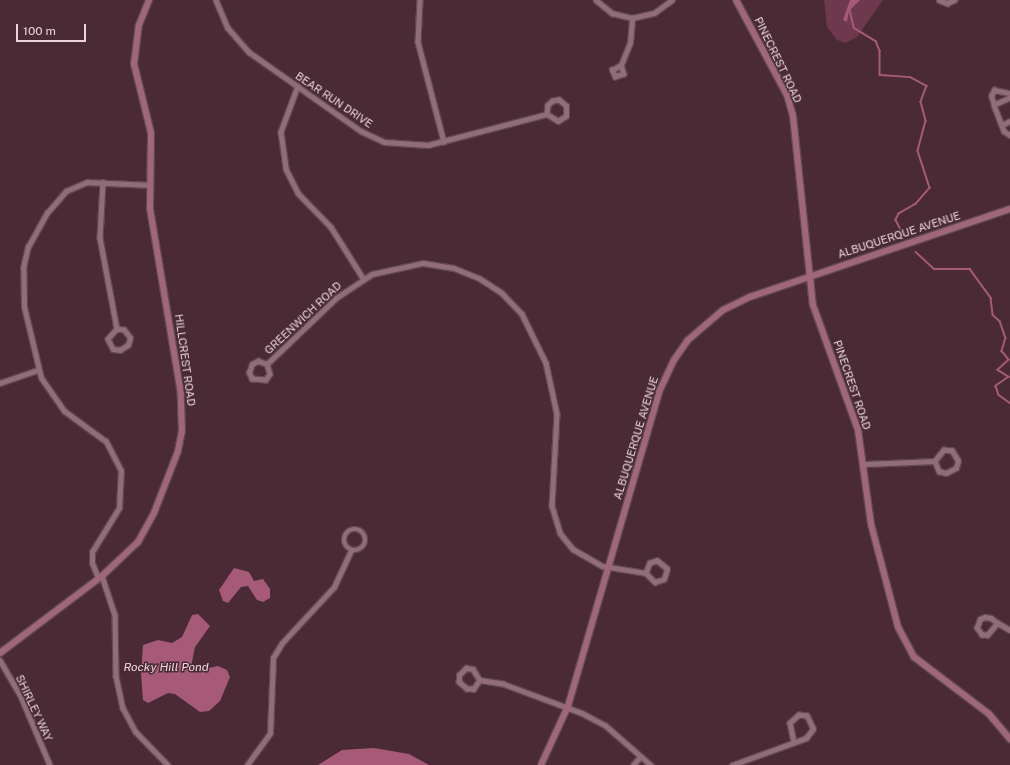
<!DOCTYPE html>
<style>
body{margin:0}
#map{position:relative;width:1010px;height:765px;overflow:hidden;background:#492a35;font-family:"Public Sans",sans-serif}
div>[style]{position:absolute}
.green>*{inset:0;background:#6e384d}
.water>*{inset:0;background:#a75a77}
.stream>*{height:1.5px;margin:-0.75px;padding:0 0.75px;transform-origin:0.75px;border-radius:0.75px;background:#a75a77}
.roads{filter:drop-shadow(1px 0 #624851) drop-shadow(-1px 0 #624851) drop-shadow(0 1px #624851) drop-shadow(0 -1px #624851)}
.street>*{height:4.5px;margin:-2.25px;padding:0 2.25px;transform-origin:2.25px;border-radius:2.25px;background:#916d79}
.street>.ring{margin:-2.25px;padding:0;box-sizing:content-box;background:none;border:4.5px solid #916d79;border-radius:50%}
.secondary>*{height:6px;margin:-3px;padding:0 3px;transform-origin:3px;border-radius:3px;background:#a0667b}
span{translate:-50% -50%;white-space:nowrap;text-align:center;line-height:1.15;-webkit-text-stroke:3px #492a35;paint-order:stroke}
.street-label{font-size:11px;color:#e9d4da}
.water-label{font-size:12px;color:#f0d9e0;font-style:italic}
.scale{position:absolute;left:16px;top:24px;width:70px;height:18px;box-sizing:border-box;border:2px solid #e9d4da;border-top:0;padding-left:5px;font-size:12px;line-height:14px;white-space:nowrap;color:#e9d4da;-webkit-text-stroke:3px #492a35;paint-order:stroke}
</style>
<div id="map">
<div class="green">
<div style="clip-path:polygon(824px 0,883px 0,857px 37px,845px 43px,837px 40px,827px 27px)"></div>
</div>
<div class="water">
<div style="clip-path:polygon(850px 0,860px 0,849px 11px,847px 22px,843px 20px)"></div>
<div style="clip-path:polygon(234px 568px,249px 572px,254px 581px,263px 579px,270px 589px,270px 598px,263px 602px,257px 600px,248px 586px,241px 587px,228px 603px,223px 601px,219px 590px)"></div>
<div style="clip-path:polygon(198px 614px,210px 626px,195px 647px,191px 667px,193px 671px,218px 666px,227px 670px,230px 677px,220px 701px,209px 711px,200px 712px,175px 694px,168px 693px,148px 703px,143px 700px,141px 674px,143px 645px,158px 640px,172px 643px,182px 637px,192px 615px)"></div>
<div style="clip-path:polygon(374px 748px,409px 754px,429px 765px,318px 765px,342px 750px)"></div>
</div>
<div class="stream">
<div style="left:850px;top:10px;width:18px;rotate:77deg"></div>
<div style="left:854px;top:28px;width:26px;rotate:31deg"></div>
<div style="left:876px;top:41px;width:11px;rotate:68deg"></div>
<div style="left:880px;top:51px;width:24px;rotate:90deg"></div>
<div style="left:880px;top:75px;width:30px;rotate:4deg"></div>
<div style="left:910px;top:77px;width:19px;rotate:28deg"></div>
<div style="left:927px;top:86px;width:17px;rotate:111deg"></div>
<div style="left:921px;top:102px;width:20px;rotate:75deg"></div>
<div style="left:926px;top:121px;width:31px;rotate:105deg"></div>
<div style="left:918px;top:151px;width:39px;rotate:72deg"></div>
<div style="left:930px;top:188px;width:21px;rotate:131deg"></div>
<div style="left:916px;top:204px;width:20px;rotate:150deg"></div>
<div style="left:899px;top:214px;width:7px;rotate:117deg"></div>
<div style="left:896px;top:220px;width:13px;rotate:63deg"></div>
<div style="left:916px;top:252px;width:25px;rotate:43deg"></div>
<div style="left:934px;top:269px;width:36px"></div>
<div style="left:970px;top:269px;width:36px;rotate:54deg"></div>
<div style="left:991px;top:298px;width:17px;rotate:83deg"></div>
<div style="left:993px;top:315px;width:9px;rotate:41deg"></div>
<div style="left:1000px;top:321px;width:18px;rotate:71deg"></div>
<div style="left:1006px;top:338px;width:14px;rotate:107deg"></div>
<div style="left:1002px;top:351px;width:11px;rotate:52deg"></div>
<div style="left:1009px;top:360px;width:15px;rotate:138deg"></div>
<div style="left:998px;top:370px;width:13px;rotate:32deg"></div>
<div style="left:1009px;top:377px;width:16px;rotate:145deg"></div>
<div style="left:996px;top:386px;width:9px;rotate:72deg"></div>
<div style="left:999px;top:395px;width:14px;rotate:36deg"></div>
</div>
<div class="roads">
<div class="street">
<div style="left:216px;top:0;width:30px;rotate:67deg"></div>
<div style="left:228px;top:28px;width:32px;rotate:49deg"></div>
<div style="left:249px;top:52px;width:137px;rotate:35.2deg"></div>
<div style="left:361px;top:131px;width:26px;rotate:25deg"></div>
<div style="left:385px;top:142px;width:43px;rotate:4deg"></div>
<div style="left:428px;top:145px;width:123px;rotate:-14.6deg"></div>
<div style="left:547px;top:114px;width:13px;rotate:32deg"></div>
<div style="left:558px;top:121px;width:9px;rotate:-32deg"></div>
<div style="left:566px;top:116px;width:10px;rotate:-90deg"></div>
<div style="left:566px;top:106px;width:9px;rotate:-139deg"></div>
<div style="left:559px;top:100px;width:6px;rotate:171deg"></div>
<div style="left:553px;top:101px;width:6px;rotate:141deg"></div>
<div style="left:548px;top:105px;width:9px;rotate:96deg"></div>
<div style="left:420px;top:0;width:42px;rotate:92.7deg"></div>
<div style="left:418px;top:42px;width:103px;rotate:75.4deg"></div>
<div style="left:596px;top:0;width:21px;rotate:39deg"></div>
<div style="left:612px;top:13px;width:21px;rotate:14deg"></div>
<div style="left:632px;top:18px;width:23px;rotate:-13deg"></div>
<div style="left:654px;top:13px;width:22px;rotate:-36deg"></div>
<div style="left:939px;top:0;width:9px;rotate:21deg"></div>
<div style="left:947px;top:3px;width:8px;rotate:-23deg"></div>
<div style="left:621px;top:65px;width:9px;rotate:72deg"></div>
<div style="left:624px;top:74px;width:9px;rotate:162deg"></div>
<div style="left:615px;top:77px;width:8px;rotate:-113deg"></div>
<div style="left:612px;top:70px;width:10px;rotate:-29deg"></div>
<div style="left:621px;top:65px;width:24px;rotate:-68deg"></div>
<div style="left:630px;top:43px;width:25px;rotate:-85deg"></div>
<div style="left:298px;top:86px;width:49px;rotate:110.3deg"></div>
<div style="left:281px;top:132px;width:37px;rotate:82deg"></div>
<div style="left:286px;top:169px;width:27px;rotate:63deg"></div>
<div style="left:298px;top:193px;width:47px;rotate:45.9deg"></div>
<div style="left:331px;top:227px;width:60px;rotate:57.9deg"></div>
<div style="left:1010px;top:98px;width:17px;rotate:156deg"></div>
<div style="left:994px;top:105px;width:28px;rotate:69deg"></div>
<div style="left:1004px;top:131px;width:7px;rotate:34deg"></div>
<div style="left:994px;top:105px;width:9px;rotate:-108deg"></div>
<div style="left:991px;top:96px;width:7px;rotate:-63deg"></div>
<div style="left:994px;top:90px;width:16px;rotate:11deg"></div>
<div style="left:1002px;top:125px;width:9px;rotate:-27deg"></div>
<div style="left:103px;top:182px;width:56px;rotate:93.1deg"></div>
<div style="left:100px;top:238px;width:93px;rotate:79.4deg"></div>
<div style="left:117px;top:329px;width:13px;rotate:132deg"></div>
<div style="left:108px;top:339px;width:11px;rotate:63deg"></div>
<div style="left:113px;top:349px;width:7px;rotate:8deg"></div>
<div style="left:120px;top:350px;width:9px;rotate:-32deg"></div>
<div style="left:128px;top:345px;width:7px;rotate:-74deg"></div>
<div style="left:130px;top:338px;width:10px;rotate:-127deg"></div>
<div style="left:124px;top:330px;width:7px;rotate:-172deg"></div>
<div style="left:267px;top:364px;width:10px;rotate:73deg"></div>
<div style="left:270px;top:374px;width:7px;rotate:124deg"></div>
<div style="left:266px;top:380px;width:14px;rotate:-176deg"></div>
<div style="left:252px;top:379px;width:7px;rotate:-117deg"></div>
<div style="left:249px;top:373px;width:9px;rotate:-72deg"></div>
<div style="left:252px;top:364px;width:7px;rotate:-27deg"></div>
<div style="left:258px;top:361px;width:9px;rotate:18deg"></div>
<div style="left:267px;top:364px;width:95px;rotate:-43.7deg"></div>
<div style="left:336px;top:298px;width:43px;rotate:-33.7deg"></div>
<div style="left:372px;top:274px;width:52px;rotate:-12.2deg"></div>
<div style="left:423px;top:263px;width:31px;rotate:9deg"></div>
<div style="left:454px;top:268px;width:27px;rotate:22deg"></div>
<div style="left:479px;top:278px;width:27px;rotate:33deg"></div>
<div style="left:502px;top:293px;width:29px;rotate:46deg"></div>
<div style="left:522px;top:314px;width:55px;rotate:63.9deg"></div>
<div style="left:546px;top:363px;width:52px;rotate:77.8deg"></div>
<div style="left:557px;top:414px;width:92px;rotate:93.1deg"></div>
<div style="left:552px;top:506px;width:28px;rotate:73deg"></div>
<div style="left:560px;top:533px;width:21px;rotate:51deg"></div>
<div style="left:573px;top:549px;width:34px;rotate:30deg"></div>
<div style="left:603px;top:566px;width:44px;rotate:9.2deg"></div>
<div style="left:646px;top:573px;width:13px;rotate:45deg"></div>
<div style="left:655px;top:582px;width:9px;rotate:-18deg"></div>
<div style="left:664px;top:579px;width:10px;rotate:-73deg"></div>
<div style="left:667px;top:569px;width:13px;rotate:-141deg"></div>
<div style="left:657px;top:561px;width:7px;rotate:164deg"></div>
<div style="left:650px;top:563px;width:11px;rotate:112deg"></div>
<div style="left:0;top:383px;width:39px;rotate:-19deg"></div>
<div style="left:865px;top:464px;width:70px;rotate:-2.5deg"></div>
<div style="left:935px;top:461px;width:11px;rotate:68deg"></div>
<div style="left:939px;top:471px;width:7px;rotate:16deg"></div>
<div style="left:946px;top:473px;width:11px;rotate:-27deg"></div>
<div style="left:956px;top:468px;width:7px;rotate:-74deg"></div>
<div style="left:958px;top:461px;width:12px;rotate:-121deg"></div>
<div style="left:952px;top:451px;width:8px;rotate:-173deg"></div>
<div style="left:944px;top:450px;width:14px;rotate:129deg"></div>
<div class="ring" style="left:344px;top:529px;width:17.5px;height:17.5px"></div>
<div style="left:102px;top:576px;width:41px;rotate:71.6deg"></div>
<div style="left:115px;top:615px;width:61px;rotate:89.1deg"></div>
<div style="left:116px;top:676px;width:33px;rotate:78deg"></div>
<div style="left:123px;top:708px;width:27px;rotate:62deg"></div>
<div style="left:136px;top:732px;width:46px;rotate:45.9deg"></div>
<div style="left:98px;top:578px;width:16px;rotate:-112deg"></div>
<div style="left:92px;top:563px;width:11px;rotate:-90deg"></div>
<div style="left:92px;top:552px;width:52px;rotate:-58.5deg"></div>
<div style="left:119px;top:508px;width:37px;rotate:-87deg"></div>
<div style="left:121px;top:471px;width:33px;rotate:-117deg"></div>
<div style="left:106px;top:442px;width:52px;rotate:-143.6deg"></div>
<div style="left:64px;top:411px;width:40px;rotate:-124.9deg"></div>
<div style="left:41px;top:378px;width:73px;rotate:-103.5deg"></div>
<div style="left:24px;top:307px;width:39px;rotate:-91deg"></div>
<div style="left:23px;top:268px;width:22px;rotate:-77deg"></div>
<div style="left:28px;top:247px;width:39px;rotate:-61deg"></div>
<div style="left:47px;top:213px;width:29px;rotate:-49deg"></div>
<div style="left:66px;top:191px;width:23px;rotate:-23deg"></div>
<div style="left:87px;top:182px;width:63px;rotate:2.7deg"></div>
<div style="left:998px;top:623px;width:16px;rotate:130deg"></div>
<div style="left:988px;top:635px;width:6px;rotate:180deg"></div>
<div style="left:982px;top:635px;width:9px;rotate:-126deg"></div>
<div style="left:977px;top:628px;width:9px;rotate:-72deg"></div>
<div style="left:980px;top:619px;width:5px;rotate:-22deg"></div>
<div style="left:985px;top:617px;width:6px;rotate:9deg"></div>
<div style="left:991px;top:618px;width:9px;rotate:36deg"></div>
<div style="left:998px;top:623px;width:14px;rotate:30deg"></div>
<div style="left:0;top:660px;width:39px;rotate:60deg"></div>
<div style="left:20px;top:694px;width:77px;rotate:67.1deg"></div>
<div style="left:480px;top:680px;width:11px;rotate:124deg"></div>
<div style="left:474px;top:689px;width:7px;rotate:180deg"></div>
<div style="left:467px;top:689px;width:11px;rotate:-139deg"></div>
<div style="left:459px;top:682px;width:7px;rotate:-90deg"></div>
<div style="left:459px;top:675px;width:10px;rotate:-45deg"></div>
<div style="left:466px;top:668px;width:7px;rotate:8deg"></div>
<div style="left:473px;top:669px;width:13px;rotate:58deg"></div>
<div style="left:480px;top:680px;width:24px;rotate:9deg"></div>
<div style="left:504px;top:684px;width:83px;rotate:20.4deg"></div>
<div style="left:582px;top:713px;width:26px;rotate:28deg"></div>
<div style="left:605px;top:725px;width:61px;rotate:41deg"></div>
<div style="left:247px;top:765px;width:39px;rotate:-54deg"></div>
<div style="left:270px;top:733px;width:75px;rotate:-87.7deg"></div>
<div style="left:273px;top:658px;width:17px;rotate:-59deg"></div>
<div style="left:282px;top:643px;width:76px;rotate:-47.1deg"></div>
<div style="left:334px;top:587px;width:40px;rotate:-65deg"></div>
<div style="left:633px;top:765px;width:11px;rotate:-49deg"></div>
<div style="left:732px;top:765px;width:79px;rotate:-20deg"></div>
<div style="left:806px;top:738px;width:11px;rotate:-52deg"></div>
<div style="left:813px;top:729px;width:14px;rotate:-115deg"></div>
<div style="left:807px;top:716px;width:8px;rotate:-173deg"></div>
<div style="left:799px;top:715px;width:12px;rotate:138deg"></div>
<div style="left:790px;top:723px;width:19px;rotate:78deg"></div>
</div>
<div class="secondary">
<div style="left:736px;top:0;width:108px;rotate:61.8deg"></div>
<div style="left:787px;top:95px;width:22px;rotate:74deg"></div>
<div style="left:793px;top:116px;width:190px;rotate:84deg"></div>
<div style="left:813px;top:305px;width:133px;rotate:70.2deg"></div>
<div style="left:858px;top:430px;width:95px;rotate:82.1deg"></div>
<div style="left:871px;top:524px;width:106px;rotate:75.3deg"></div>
<div style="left:898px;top:627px;width:34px;rotate:62deg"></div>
<div style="left:914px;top:657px;width:94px;rotate:37.2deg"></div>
<div style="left:989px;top:714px;width:33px;rotate:50deg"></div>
<div style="left:0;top:653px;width:128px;rotate:-37deg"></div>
<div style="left:102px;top:576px;width:50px;rotate:-43.4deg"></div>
<div style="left:138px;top:542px;width:33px;rotate:-61deg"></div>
<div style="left:154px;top:513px;width:66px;rotate:-68.8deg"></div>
<div style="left:178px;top:451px;width:20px;rotate:-79deg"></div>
<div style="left:182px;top:431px;width:37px;rotate:-92deg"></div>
<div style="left:181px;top:394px;width:189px;rotate:-99.5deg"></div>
<div style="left:150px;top:208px;width:75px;rotate:-89.2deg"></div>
<div style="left:151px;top:133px;width:71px;rotate:-103.8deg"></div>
<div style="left:134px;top:64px;width:39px;rotate:-83deg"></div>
<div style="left:139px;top:25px;width:27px;rotate:-68deg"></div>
<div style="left:541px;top:765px;width:65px;rotate:-65.4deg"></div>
<div style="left:568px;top:706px;width:327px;rotate:-73.8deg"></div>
<div style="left:659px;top:392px;width:35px;rotate:-65deg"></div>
<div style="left:674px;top:360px;width:24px;rotate:-55deg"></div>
<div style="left:688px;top:340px;width:46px;rotate:-40.6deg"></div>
<div style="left:723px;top:310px;width:30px;rotate:-26deg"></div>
<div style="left:750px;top:297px;width:274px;rotate:-18.7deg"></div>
</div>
</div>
<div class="street-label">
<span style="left:778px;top:60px;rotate:64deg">PINECREST ROAD</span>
<span style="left:334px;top:100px;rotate:34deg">BEAR RUN DRIVE</span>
<span style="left:899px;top:235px;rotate:-18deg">ALBUQUERQUE AVENUE</span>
<span style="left:303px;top:318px;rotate:-43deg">GREENWICH ROAD</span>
<span style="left:185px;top:360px;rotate:82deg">HILLCREST ROAD</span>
<span style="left:852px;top:385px;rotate:71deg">PINECREST ROAD</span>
<span style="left:636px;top:438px;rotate:-73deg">ALBUQUERQUE AVENUE</span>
<span style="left:34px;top:708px;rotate:65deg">SHIRLEY WAY</span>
</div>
<div class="water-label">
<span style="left:166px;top:668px">Rocky Hill Pond</span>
</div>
<div class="scale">100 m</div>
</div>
